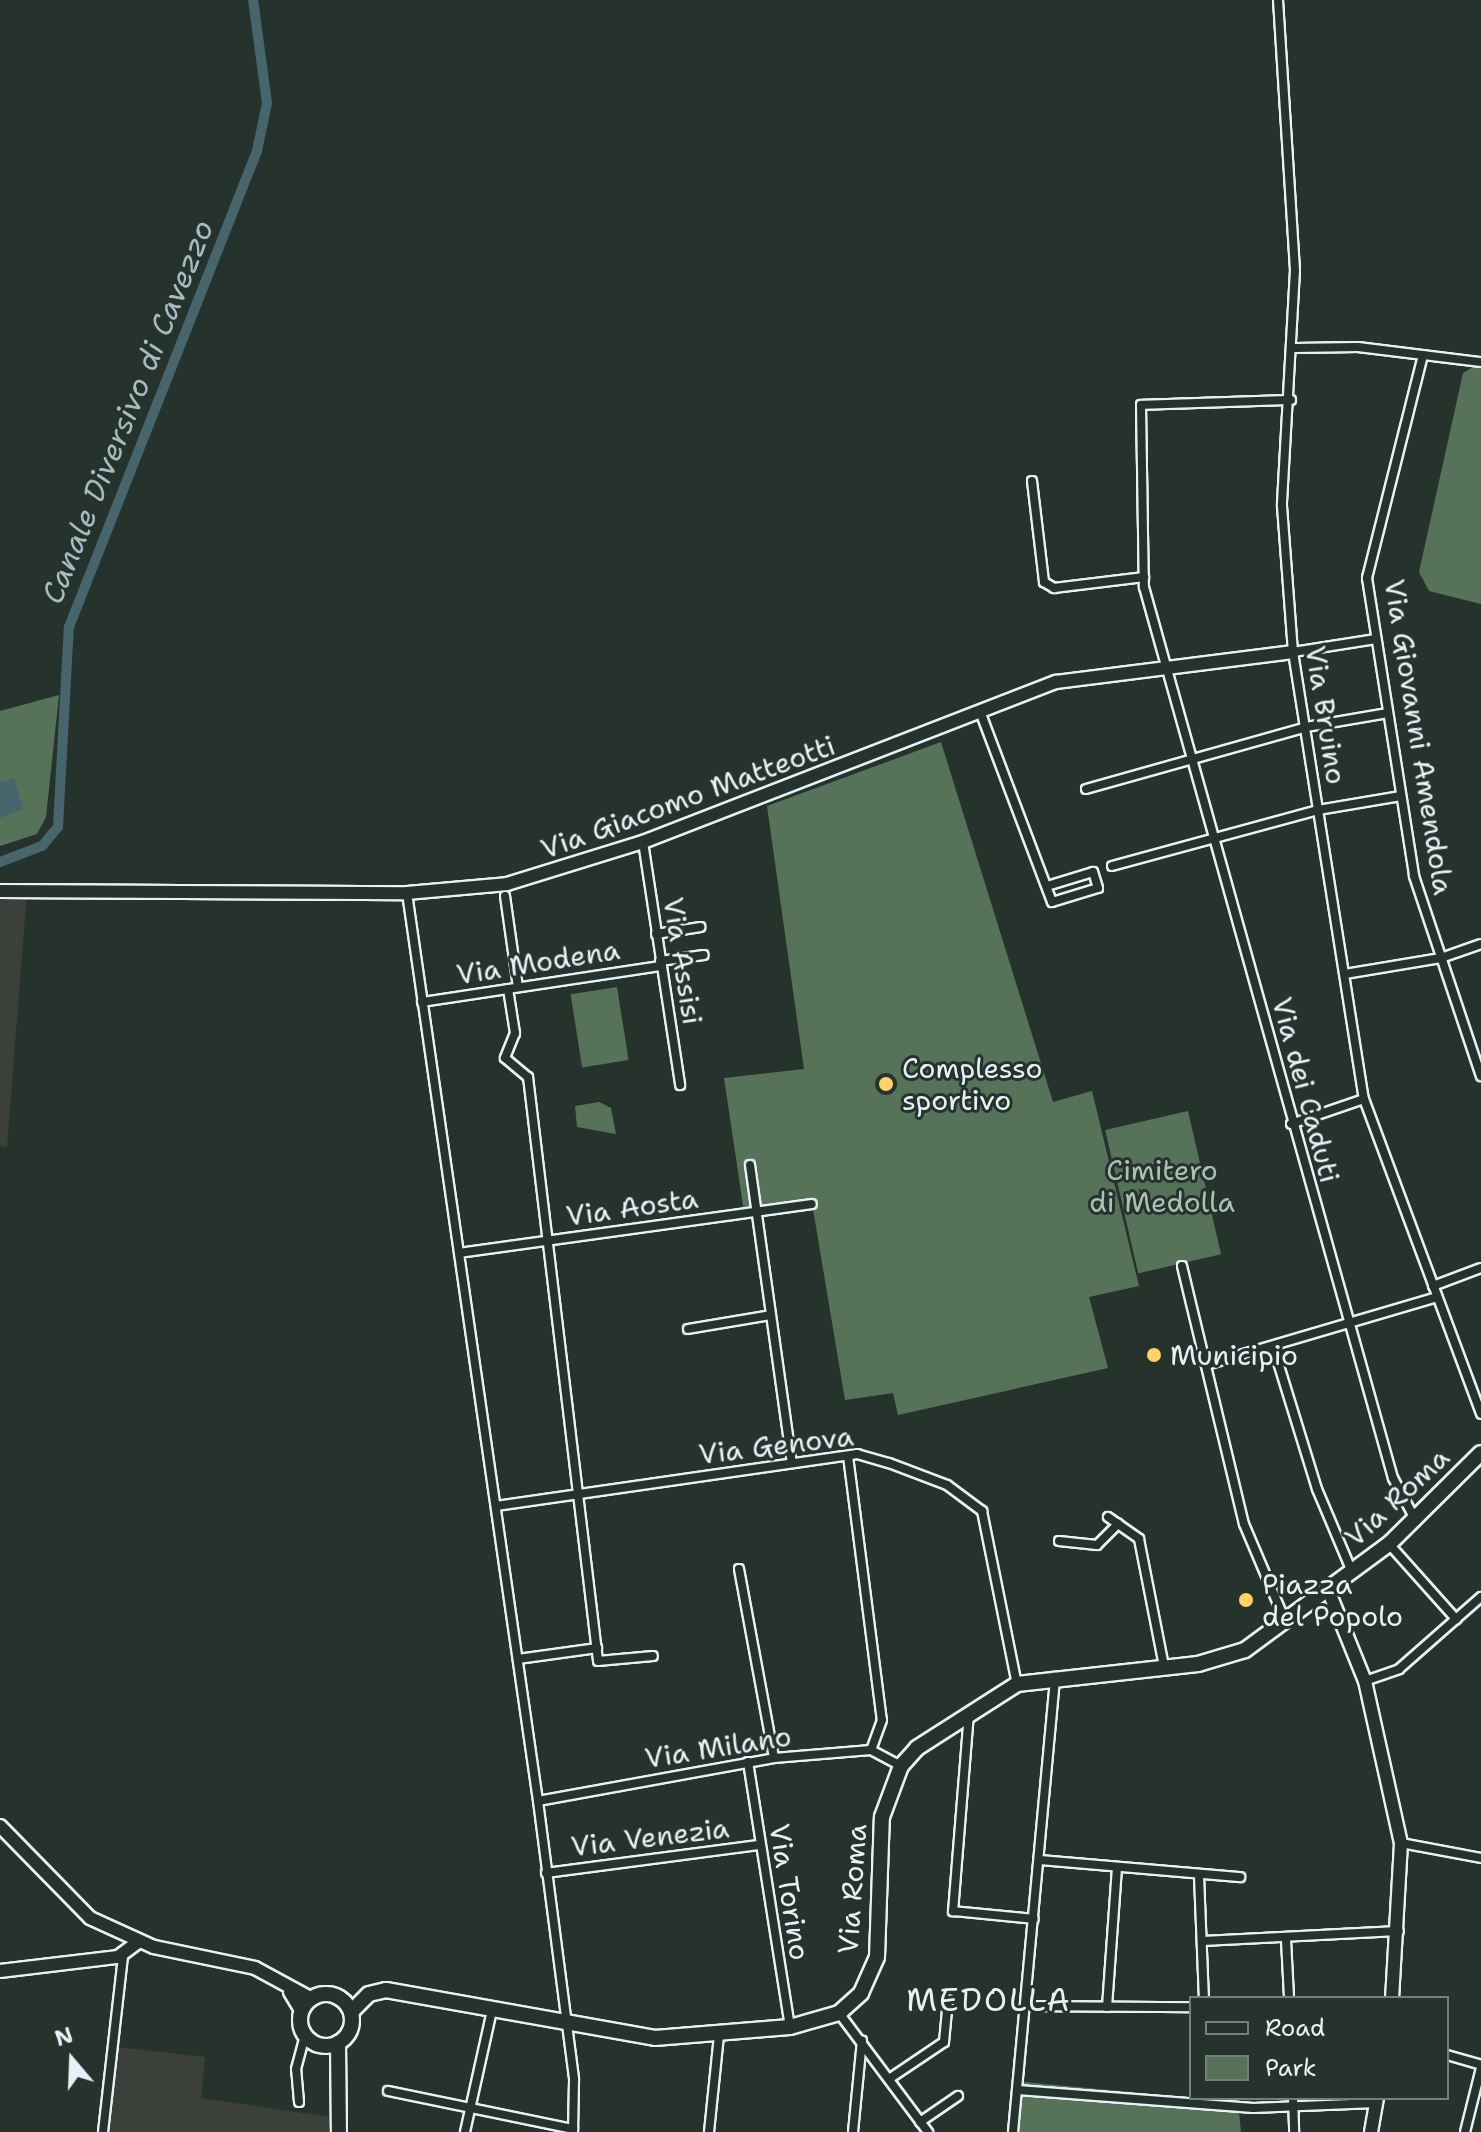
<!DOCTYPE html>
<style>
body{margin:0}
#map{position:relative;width:1481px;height:2132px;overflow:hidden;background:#26332d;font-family:"Shantell Sans",sans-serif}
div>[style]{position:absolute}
.built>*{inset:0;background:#3b413a}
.green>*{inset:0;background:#56735a;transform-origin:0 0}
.water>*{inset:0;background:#47656d}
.canal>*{height:10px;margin:-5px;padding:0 5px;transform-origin:5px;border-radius:5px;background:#47656d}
.roads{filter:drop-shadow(2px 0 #e8f1f8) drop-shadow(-2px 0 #e8f1f8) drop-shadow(0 2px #e8f1f8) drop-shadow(0 -2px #e8f1f8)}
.street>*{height:8px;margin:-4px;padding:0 4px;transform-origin:4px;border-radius:4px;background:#26332d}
.secondary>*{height:12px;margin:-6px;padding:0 6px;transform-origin:6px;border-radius:6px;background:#26332d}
.primary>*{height:14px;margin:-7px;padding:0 7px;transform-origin:7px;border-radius:7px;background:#26332d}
.primary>.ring{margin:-7px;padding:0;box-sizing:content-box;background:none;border:14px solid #26332d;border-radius:50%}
.dots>*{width:22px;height:22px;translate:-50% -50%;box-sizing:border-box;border:4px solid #26332d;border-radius:50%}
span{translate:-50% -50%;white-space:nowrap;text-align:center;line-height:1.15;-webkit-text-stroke:6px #26332d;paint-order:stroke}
.street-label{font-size:28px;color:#e8f1f8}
.poi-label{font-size:28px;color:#e8f1f8}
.left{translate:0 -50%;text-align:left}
.park-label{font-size:28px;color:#aebfb9}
.water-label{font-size:30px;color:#a8b9c0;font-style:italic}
.quarter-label{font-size:32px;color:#e8f1f8;letter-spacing:2px}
.legend{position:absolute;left:1189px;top:1996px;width:260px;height:104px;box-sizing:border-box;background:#26332d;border:2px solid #747f7e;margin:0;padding:10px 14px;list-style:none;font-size:24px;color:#e8f1f8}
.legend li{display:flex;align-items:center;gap:16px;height:40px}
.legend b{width:40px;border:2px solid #747f7e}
.north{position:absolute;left:32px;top:2020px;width:80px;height:80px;-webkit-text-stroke:6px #26332d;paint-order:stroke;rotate:341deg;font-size:22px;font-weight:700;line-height:32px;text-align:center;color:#e8f1f8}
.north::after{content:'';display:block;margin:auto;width:28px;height:36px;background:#e8f1f8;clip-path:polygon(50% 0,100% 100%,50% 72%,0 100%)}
</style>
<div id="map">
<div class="built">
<div style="clip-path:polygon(27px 892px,7px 1147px,0 1146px,0 897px)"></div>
<div style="clip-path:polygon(116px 2047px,205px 2057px,201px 2098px,337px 2118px,336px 2132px,101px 2132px)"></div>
</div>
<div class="green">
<div style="clip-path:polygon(1481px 362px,1481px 604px,1429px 591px,1419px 572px,1463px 373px)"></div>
<div style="clip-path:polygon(59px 695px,46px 817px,37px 834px,0 846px,0 711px)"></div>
<div style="clip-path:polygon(941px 742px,1053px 1102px,1092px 1091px,1139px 1286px,1089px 1297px,1108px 1368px,898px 1415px,893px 1393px,845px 1400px,813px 1209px,745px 1219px,724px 1078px,804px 1069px,767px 806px)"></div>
<div style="left:617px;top:987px;width:74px;height:47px;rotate:81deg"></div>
<div style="clip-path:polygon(599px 1102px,611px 1108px,616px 1134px,577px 1127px,575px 1106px)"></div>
<div style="left:1188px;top:1111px;width:147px;height:85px;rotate:77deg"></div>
<div style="clip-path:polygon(1014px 2081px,1238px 2102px,1241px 2132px,1011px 2132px)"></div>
</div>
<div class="water">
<div style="clip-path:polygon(14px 778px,23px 809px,0 818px,0 782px)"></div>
</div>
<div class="canal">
<div style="left:0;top:862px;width:45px;rotate:-20.9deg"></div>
<div style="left:42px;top:846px;width:25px;rotate:-50deg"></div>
<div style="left:58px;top:827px;width:200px;rotate:-86.9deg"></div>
<div style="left:69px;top:627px;width:512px;rotate:-68.45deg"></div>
<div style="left:257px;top:151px;width:49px;rotate:-78.2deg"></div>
<div style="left:267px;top:103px;width:104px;rotate:-97.7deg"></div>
</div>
<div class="roads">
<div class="street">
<div style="left:1278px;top:0;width:271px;rotate:86.4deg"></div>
<div style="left:1295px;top:270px;width:236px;rotate:93.2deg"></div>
<div style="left:1282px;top:506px;width:146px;rotate:85.7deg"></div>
<div style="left:1293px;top:652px;width:453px;rotate:81deg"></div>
<div style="left:1364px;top:1099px;width:336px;rotate:69.6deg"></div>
<div style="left:1295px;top:348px;width:63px;rotate:-0.9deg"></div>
<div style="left:1358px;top:347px;width:124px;rotate:7deg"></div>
<div style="left:1423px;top:355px;width:230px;rotate:104.1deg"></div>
<div style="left:1367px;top:578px;width:302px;rotate:81deg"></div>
<div style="left:1414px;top:876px;width:211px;rotate:71.5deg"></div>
<div style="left:1291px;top:400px;width:150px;rotate:178.1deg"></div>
<div style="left:1141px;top:405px;width:182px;rotate:89.1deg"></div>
<div style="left:1144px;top:587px;width:925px;rotate:74.39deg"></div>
<div style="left:1393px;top:1478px;width:49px;rotate:61.9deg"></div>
<div style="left:1032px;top:481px;width:102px;rotate:83.2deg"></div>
<div style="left:1044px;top:582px;width:12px;rotate:31deg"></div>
<div style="left:1054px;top:588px;width:91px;rotate:-7deg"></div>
<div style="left:1293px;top:652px;width:84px;rotate:-8.9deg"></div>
<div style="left:981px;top:714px;width:201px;rotate:69.3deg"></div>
<div style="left:1052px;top:902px;width:48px;rotate:-16.9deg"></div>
<div style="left:1098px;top:888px;width:17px;rotate:-107deg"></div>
<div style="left:1093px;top:872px;width:48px;rotate:163.1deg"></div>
<div style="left:1086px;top:789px;width:229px;rotate:-15.7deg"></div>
<div style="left:1306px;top:727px;width:83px;rotate:-9.7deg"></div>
<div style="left:643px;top:842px;width:246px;rotate:81.3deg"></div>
<div style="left:1112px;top:866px;width:213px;rotate:-15.2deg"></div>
<div style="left:1318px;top:810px;width:84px;rotate:-9.6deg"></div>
<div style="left:407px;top:893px;width:917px;rotate:81.79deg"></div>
<div style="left:538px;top:1801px;width:281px;rotate:82.6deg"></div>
<div style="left:574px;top:2080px;width:52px;rotate:91.1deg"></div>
<div style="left:505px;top:896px;width:92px;rotate:81.9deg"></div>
<div style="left:656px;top:934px;width:45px;rotate:-9deg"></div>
<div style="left:660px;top:961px;width:44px;rotate:-7.8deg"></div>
<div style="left:1345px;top:974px;width:97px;rotate:-9.5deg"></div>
<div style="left:1441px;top:958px;width:42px;rotate:-19.3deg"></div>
<div style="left:508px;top:989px;width:45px;rotate:81deg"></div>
<div style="left:515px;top:1033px;width:27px;rotate:112deg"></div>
<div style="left:505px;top:1058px;width:30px;rotate:40deg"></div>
<div style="left:528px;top:1077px;width:588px;rotate:83.16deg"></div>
<div style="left:598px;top:1661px;width:55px;rotate:-5.2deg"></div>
<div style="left:422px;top:1002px;width:242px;rotate:-8.6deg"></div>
<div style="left:1291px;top:1124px;width:77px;rotate:-18.9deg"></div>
<div style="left:750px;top:1165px;width:301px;rotate:82deg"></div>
<div style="left:459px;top:1253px;width:356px;rotate:-7.9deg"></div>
<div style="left:1182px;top:1266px;width:265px;rotate:76.5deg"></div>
<div style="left:1244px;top:1524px;width:108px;rotate:67deg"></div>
<div style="left:1433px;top:1286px;width:51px;rotate:-20.6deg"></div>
<div style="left:688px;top:1329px;width:84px;rotate:-9.6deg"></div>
<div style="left:1273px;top:1346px;width:150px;rotate:72.9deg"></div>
<div style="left:1317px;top:1489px;width:90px;rotate:67.1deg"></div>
<div style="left:1206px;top:1365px;width:241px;rotate:-16.4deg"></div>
<div style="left:848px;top:1456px;width:266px;rotate:82.7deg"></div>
<div style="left:882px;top:1720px;width:32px;rotate:110deg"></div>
<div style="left:496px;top:1506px;width:365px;rotate:-8.2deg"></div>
<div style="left:857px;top:1454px;width:33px;rotate:16deg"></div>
<div style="left:889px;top:1463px;width:62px;rotate:20.8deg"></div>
<div style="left:947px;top:1485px;width:44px;rotate:36.6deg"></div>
<div style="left:982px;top:1511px;width:177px;rotate:78.6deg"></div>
<div style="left:1108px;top:1517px;width:38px;rotate:35deg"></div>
<div style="left:1139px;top:1539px;width:130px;rotate:78.9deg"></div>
<div style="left:1059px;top:1541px;width:38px;rotate:6deg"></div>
<div style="left:1097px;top:1545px;width:30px;rotate:-45deg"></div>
<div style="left:1389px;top:1544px;width:101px;rotate:48.2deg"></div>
<div style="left:739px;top:1569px;width:192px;rotate:79.5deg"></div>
<div style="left:518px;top:1659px;width:80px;rotate:-7.9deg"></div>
<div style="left:1365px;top:1681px;width:36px;rotate:-19deg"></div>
<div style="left:1399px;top:1669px;width:109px;rotate:-41.3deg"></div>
<div style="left:969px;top:1713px;width:199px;rotate:94.6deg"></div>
<div style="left:953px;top:1911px;width:81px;rotate:5.6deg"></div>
<div style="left:748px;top:1762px;width:268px;rotate:81deg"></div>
<div style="left:538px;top:1801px;width:240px;rotate:-10.3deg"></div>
<div style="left:774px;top:1758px;width:97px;rotate:-4.7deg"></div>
<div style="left:871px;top:1750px;width:34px;rotate:28deg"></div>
<div style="left:1401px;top:1843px;width:81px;rotate:10.6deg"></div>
<div style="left:1041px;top:1860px;width:200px;rotate:4.9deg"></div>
<div style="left:546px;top:1873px;width:216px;rotate:-7.5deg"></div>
<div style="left:1199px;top:1876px;width:122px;rotate:87.7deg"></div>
<div style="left:1286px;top:1940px;width:58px;rotate:87deg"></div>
<div style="left:1202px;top:1941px;width:197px;rotate:-2.9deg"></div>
<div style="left:1028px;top:2006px;width:163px;rotate:0.4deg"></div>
<div style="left:1107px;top:2007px;width:139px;rotate:-85.9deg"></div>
<div style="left:839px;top:2013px;width:149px;rotate:53.2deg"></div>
<div style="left:1447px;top:2055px;width:35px;rotate:16deg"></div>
<div style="left:889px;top:2079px;width:66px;rotate:-33.9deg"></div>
<div style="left:944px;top:2042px;width:42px;rotate:-84.6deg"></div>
<div style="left:1018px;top:2090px;width:236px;rotate:4.4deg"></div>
<div style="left:1253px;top:2108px;width:123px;rotate:-2.3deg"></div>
<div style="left:388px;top:2091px;width:189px;rotate:11.6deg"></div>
<div style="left:1293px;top:2098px;width:34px;rotate:88deg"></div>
<div style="left:299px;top:2102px;width:33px;rotate:-95deg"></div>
<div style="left:296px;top:2069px;width:34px;rotate:-75deg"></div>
<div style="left:920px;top:2122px;width:46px;rotate:-34.4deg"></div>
<div style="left:103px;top:2132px;width:177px;rotate:-83.5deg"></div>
<div style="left:465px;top:2132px;width:125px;rotate:-77.5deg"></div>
<div style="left:709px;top:2132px;width:97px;rotate:-84.1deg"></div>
<div style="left:853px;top:2132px;width:92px;rotate:-84.4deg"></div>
<div style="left:1013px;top:2132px;width:457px;rotate:-84.7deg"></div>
<div style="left:1465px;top:2132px;width:66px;rotate:-76deg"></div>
</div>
<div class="secondary">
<div style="left:0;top:891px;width:407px;rotate:0.3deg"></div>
<div style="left:407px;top:893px;width:100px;rotate:-5.1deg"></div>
<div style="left:507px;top:884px;width:142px;rotate:-17.2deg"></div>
<div style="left:643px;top:842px;width:443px;rotate:-21.2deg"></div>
<div style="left:1056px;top:682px;width:239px;rotate:-7.2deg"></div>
<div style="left:1329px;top:1592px;width:96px;rotate:68deg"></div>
<div style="left:1365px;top:1681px;width:166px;rotate:77.5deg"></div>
<div style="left:1401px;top:1843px;width:155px;rotate:93.3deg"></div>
<div style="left:0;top:1826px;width:129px;rotate:45.6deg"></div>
<div style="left:90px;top:1918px;width:70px;rotate:24.4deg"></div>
<div style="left:154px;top:1947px;width:103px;rotate:11.7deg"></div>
<div style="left:255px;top:1968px;width:65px;rotate:28.5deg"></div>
<div style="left:0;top:1971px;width:119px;rotate:-6.8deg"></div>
<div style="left:118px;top:1957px;width:25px;rotate:-37deg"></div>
<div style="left:290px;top:1992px;width:23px;rotate:59deg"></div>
<div style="left:1371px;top:2132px;width:35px;rotate:-80deg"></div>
</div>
<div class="primary">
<div class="ring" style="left:300px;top:1994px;width:38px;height:38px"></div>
<div style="left:351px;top:2012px;width:25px;rotate:-45deg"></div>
<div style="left:369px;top:1994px;width:17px;rotate:-13deg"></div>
<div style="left:386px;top:1990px;width:273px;rotate:10.1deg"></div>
<div style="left:655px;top:2038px;width:135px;rotate:-4.7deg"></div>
<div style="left:790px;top:2027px;width:51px;rotate:-15.9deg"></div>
<div style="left:839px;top:2013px;width:30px;rotate:-42deg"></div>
<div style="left:861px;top:1993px;width:39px;rotate:-66deg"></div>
<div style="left:877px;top:1957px;width:140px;rotate:-88deg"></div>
<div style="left:882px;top:1817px;width:54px;rotate:-69.6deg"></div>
<div style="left:901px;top:1766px;width:24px;rotate:-48deg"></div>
<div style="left:917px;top:1748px;width:119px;rotate:-32.6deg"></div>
<div style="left:1017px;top:1684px;width:182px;rotate:-6.3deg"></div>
<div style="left:1198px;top:1664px;width:49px;rotate:-16.6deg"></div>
<div style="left:1245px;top:1650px;width:179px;rotate:-36.4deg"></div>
<div style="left:1389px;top:1544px;width:129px;rotate:-44.7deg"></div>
<div style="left:338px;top:2043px;width:89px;rotate:89.4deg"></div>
</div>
</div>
<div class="dots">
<div style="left:886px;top:1084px;background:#ffd166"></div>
<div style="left:1154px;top:1355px;background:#ffd166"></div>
<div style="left:1246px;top:1600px;background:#ffd166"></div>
</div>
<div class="street-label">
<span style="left:1326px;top:715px;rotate:81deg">Via Bruino</span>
<span style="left:1419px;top:737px;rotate:81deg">Via Giovanni Amendola</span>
<span style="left:688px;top:797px;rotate:-20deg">Via Giacomo Matteotti</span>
<span style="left:683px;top:961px;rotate:81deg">Via Assisi</span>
<span style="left:538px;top:962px;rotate:-9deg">Via Modena</span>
<span style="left:1306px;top:1090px;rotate:75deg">Via dei Caduti</span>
<span style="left:632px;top:1207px;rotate:-8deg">Via Aosta</span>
<span style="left:776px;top:1445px;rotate:-7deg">Via Genova</span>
<span style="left:1397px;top:1497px;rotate:-43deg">Via Roma</span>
<span style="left:718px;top:1747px;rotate:-9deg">Via Milano</span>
<span style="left:650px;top:1837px;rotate:-7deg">Via Venezia</span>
<span style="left:852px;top:1889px;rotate:-86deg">Via Roma</span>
<span style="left:790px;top:1892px;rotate:81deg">Via Torino</span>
</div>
<div class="poi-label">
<span class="left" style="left:902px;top:1084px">Complesso<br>sportivo</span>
<span class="left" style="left:1170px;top:1355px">Municipio</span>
<span class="left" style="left:1262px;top:1600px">Piazza<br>del Popolo</span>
</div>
<div class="park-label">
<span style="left:1162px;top:1186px">Cimitero<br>di Medolla</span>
</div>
<div class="water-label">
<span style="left:128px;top:412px;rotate:-68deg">Canale Diversivo di Cavezzo</span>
</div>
<div class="quarter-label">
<span style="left:989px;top:2000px">MEDOLLA</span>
</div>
<ul class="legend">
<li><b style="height:10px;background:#26332d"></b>Road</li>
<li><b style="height:22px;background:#56735a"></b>Park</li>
</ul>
<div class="north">N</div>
</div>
